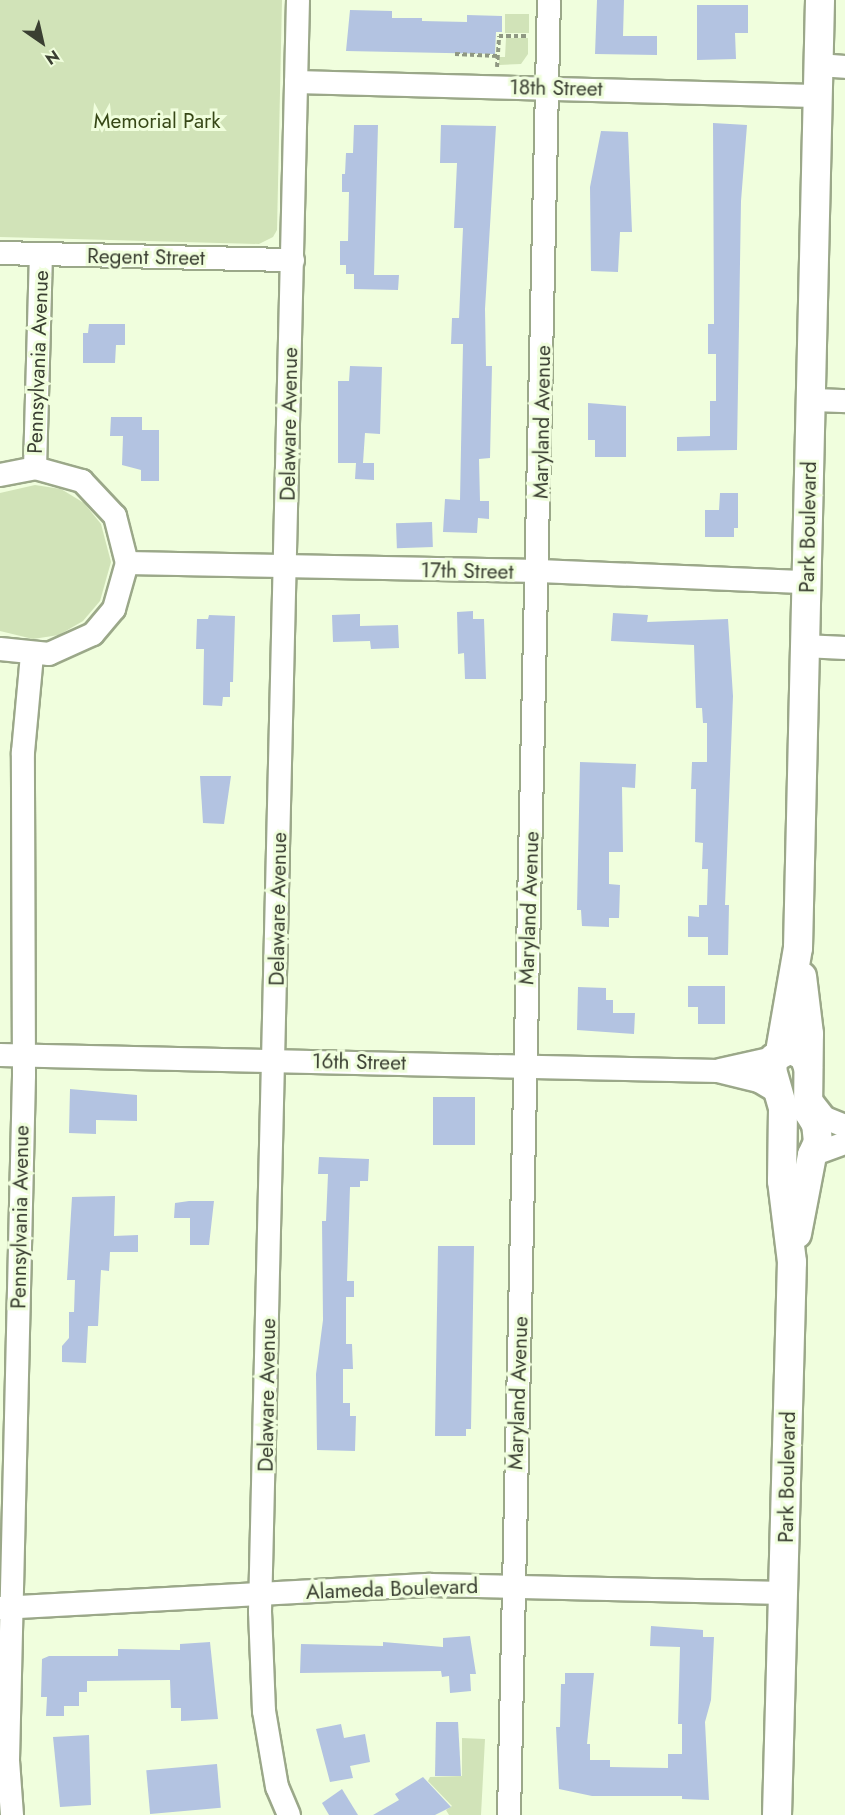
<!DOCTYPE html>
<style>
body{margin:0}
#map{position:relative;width:845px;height:1815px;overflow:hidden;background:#f0fedd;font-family:Jost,sans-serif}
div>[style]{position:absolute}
.green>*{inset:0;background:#d1e3b8;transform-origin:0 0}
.building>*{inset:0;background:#b3c3e1;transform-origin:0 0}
.path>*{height:4px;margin-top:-2px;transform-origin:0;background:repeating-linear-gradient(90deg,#8f9882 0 4.5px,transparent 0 7.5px)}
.roads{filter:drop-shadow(2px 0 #9ba889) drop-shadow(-2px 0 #9ba889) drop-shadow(0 2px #9ba889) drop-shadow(0 -2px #9ba889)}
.minor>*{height:22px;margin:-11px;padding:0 11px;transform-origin:11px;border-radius:11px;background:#fff}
.tertiary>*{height:28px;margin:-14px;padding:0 14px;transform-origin:14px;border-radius:14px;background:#fff}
span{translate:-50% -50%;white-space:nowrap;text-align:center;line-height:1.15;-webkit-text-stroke:6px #f0fedd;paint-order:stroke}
.street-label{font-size:21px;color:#3a3f32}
.park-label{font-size:21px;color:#374817}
.north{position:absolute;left:12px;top:12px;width:60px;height:60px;-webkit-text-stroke:4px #f0fedd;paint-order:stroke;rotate:146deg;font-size:16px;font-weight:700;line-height:24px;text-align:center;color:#3a3f32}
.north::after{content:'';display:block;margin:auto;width:21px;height:27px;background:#3a3f32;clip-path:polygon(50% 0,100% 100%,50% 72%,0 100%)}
</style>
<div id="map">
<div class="green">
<div style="clip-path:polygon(0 0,282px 0,277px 230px,273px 237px,259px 244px,0 237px)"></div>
<div style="left:505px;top:14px;width:24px;height:19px"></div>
<div style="clip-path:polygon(506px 38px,528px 38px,528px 54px,521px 64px,499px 65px,499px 57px,505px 57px)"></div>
<div style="clip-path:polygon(35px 485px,61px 489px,84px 503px,101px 524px,111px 562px,100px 601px,83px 621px,59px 635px,33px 639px,0 631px,0 493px)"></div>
<div style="clip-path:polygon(462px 1738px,485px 1739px,481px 1815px,449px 1815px,446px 1810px,452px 1806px,428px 1781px,430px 1777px,462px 1776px)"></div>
</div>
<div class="building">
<div style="clip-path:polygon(597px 0,624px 0,623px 36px,657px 36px,657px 55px,595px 54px)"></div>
<div style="clip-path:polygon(697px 5px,748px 5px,748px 33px,735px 33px,736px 59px,697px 60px)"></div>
<div style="clip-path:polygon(350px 10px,392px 11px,392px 18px,422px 18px,422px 21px,467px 22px,467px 15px,502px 16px,502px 32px,496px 32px,495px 54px,346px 51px)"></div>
<div style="clip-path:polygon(713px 123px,747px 125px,741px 201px,737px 450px,677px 451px,677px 437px,710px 436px,710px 401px,716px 401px,716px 354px,708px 354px,708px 324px,714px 324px)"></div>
<div style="clip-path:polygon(354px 125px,378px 125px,374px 275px,399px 275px,398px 290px,354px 289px,354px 274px,346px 274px,346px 265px,340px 265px,340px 241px,348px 241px,349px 192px,342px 192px,342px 174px,345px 174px,346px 153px,353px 153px)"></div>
<div style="clip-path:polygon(441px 125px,496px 126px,485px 309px,486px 366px,492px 366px,490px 458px,479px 459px,480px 501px,489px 501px,489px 519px,478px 518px,477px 533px,443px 532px,445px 499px,460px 500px,463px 344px,451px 344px,452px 318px,459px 318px,463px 228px,454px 228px,457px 163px,440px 163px)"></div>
<div style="clip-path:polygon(601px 131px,628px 132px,632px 232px,620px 232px,618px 272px,591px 271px,590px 187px)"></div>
<div style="clip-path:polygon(89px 324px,125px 324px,125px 345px,116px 345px,115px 363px,83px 363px,83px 333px,88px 333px)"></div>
<div style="clip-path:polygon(350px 366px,382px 367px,380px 434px,365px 433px,363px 463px,374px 463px,374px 480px,355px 479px,356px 463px,338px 463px,338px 381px,349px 381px)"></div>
<div style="clip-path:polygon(588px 403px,626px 406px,626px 457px,595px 457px,595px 440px,588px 440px)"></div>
<div style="clip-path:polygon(111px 417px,142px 417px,142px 430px,159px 430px,159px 481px,141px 481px,141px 470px,122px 465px,123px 436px,110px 436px)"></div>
<div style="clip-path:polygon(720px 493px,738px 493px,738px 528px,734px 528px,734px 537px,705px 537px,705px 510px,719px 510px)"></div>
<div style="left:432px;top:522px;width:25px;height:36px;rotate:88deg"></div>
<div style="clip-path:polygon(473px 611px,473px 619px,484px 619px,486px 679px,465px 679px,464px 653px,458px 654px,457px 612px)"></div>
<div style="clip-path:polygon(613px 613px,648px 615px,647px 622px,728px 619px,733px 696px,725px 905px,729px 905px,728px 955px,708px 955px,708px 937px,688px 937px,688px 916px,699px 917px,699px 905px,707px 905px,708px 869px,702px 869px,703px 843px,695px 842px,696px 789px,691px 789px,692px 762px,707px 762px,707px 723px,703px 723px,702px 708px,696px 708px,694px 645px,611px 641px)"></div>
<div style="clip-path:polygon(360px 614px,360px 626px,398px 625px,399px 648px,371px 649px,370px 641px,333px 642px,332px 615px)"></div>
<div style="clip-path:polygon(209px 615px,235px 616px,233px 682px,230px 682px,230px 697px,223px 697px,222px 706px,203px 705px,204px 649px,196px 649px,197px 619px,208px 619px)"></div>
<div style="clip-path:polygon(580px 762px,636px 764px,635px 788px,622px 787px,623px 852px,609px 852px,609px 884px,620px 885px,619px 918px,609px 918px,609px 927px,582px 926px,581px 910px,577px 910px)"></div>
<div style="clip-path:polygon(200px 776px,231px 776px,224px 824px,203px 823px)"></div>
<div style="clip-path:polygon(688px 986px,725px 986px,725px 1024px,698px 1024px,698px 1007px,688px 1007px)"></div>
<div style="clip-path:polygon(578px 987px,606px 988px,606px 1000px,613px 1000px,613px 1013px,635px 1013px,634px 1034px,577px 1030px)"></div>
<div style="clip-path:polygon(70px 1089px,137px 1095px,137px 1121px,96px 1120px,96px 1134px,69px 1133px)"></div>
<div style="left:433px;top:1097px;width:42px;height:48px"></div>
<div style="clip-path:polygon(319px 1157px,369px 1159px,368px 1181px,360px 1181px,360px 1187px,350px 1187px,347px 1281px,354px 1281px,354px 1297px,346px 1297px,346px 1344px,352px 1344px,353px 1369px,343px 1369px,343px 1403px,350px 1403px,350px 1416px,356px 1416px,355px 1451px,317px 1450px,316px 1374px,323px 1320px,322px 1221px,326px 1221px,328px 1174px,318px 1174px)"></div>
<div style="clip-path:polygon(115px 1196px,114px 1236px,138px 1235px,138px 1252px,110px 1252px,109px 1271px,101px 1270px,98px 1326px,88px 1326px,86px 1363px,62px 1362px,62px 1346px,69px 1338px,69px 1312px,74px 1312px,75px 1280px,67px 1280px,72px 1197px)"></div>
<div style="clip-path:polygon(189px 1201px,214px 1201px,209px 1245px,190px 1245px,190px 1218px,174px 1218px,175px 1203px)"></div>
<div style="clip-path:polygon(438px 1246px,474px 1246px,471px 1429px,466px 1429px,466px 1436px,435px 1436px)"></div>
<div style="clip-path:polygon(651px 1626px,703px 1630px,703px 1637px,714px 1637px,711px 1700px,705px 1722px,709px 1800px,682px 1799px,682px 1796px,592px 1796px,559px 1789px,556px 1727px,560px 1727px,561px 1684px,565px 1684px,565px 1673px,594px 1673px,587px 1744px,590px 1744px,590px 1760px,610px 1760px,610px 1767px,668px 1768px,668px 1754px,682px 1754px,682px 1724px,678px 1724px,680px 1647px,650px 1646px)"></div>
<div style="clip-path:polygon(470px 1636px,476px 1674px,470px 1674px,471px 1691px,450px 1693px,449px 1676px,442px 1677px,441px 1671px,300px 1673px,301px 1644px,383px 1646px,383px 1642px,443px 1647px,443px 1638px)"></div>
<div style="clip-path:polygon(210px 1642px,218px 1719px,181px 1721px,181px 1708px,171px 1708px,170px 1680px,87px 1681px,87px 1692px,79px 1692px,79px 1706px,64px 1706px,64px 1716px,46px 1716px,47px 1697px,41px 1697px,42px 1659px,49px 1656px,118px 1656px,118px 1649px,180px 1650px,180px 1644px)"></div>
<div style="clip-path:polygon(436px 1722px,458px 1722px,461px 1776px,435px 1776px)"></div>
<div style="clip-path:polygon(341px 1724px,344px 1738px,365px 1734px,370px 1762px,350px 1766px,353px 1778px,330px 1782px,316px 1729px)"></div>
<div style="clip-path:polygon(89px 1735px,91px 1805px,60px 1807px,53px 1737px)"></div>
<div style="left:217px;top:1764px;width:44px;height:71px;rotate:85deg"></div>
<div style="clip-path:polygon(423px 1777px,451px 1807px,435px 1815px,373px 1815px,399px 1800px,395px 1794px)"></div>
<div style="clip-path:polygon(342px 1789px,358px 1815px,329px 1815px,322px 1803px)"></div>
</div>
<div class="path">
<div style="left:455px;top:54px;width:42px;rotate:2.7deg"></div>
<div style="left:497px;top:67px;width:31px;rotate:-86deg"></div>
<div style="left:499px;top:36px;width:30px"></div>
</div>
<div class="roads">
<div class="minor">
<div style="left:818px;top:65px;width:27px;rotate:4deg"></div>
<div style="left:296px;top:82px;width:521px;rotate:1.54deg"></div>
<div style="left:0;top:253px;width:293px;rotate:1.4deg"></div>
<div style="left:810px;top:400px;width:35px;rotate:2deg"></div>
<div style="left:35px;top:468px;width:213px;rotate:-88.4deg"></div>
<div style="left:0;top:475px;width:36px;rotate:-11deg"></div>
<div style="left:35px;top:468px;width:49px;rotate:15.5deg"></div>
<div style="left:82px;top:481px;width:48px;rotate:46.7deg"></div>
<div style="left:115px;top:516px;width:49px;rotate:75.7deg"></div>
<div style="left:127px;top:563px;width:48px;rotate:105.8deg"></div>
<div style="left:114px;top:609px;width:33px;rotate:130deg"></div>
<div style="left:93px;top:634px;width:48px;rotate:155.6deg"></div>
<div style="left:49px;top:654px;width:49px;rotate:-174.2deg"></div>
<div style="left:127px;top:563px;width:412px;rotate:1.1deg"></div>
<div style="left:539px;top:571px;width:268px;rotate:2.4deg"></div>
<div style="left:804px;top:646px;width:41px;rotate:2.8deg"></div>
<div style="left:0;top:1055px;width:718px;rotate:1.28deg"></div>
<div style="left:718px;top:1071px;width:42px;rotate:13.7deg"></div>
<div style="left:759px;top:1081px;width:26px;rotate:31deg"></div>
<div style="left:720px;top:1070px;width:55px;rotate:-12.5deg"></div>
<div style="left:810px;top:1099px;width:24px;rotate:52deg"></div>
<div style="left:825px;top:1118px;width:22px;rotate:22deg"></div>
<div style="left:812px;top:1155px;width:35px;rotate:-20deg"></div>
<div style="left:0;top:1608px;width:431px;rotate:-3.1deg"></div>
<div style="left:430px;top:1585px;width:354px;rotate:1.3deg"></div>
<div style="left:12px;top:1815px;width:55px;rotate:-94.2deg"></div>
<div style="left:8px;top:1760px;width:685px;rotate:-88.66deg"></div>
<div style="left:24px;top:1075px;width:323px;rotate:-90.2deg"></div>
<div style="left:23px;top:752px;width:97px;rotate:-84.7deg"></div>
<div style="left:289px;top:1815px;width:30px;rotate:-113deg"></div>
<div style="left:277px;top:1787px;width:77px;rotate:-99.7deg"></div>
<div style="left:264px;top:1711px;width:99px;rotate:-92.3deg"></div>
<div style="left:260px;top:1612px;width:1612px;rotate:-88.65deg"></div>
<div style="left:509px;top:1815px;width:1815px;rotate:-88.74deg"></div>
</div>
<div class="tertiary">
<div style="left:780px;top:1052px;width:106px;rotate:-80.2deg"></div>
<div style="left:798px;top:948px;width:948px;rotate:-88.67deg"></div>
<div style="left:797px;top:1234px;width:80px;rotate:-79.2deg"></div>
<div style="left:812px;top:1155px;width:14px;rotate:-65deg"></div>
<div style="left:818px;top:1142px;width:18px;rotate:-96deg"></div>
<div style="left:816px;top:1124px;width:15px;rotate:-122deg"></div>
<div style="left:808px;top:1111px;width:77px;rotate:-89.3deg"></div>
<div style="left:809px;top:1034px;width:58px;rotate:-96.9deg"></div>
<div style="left:777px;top:1815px;width:553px;rotate:-88.45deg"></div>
<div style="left:792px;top:1262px;width:82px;rotate:-97deg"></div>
<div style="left:782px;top:1181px;width:73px;rotate:-89.2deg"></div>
<div style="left:783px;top:1108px;width:40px;rotate:-106deg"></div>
<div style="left:772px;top:1070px;width:12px;rotate:-81deg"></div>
<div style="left:774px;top:1058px;width:18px;rotate:-29deg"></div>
<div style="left:790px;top:1049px;width:16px;rotate:27deg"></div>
<div style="left:804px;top:1056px;width:12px;rotate:70deg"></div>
</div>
</div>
<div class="street-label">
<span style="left:556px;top:88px;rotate:1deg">18th Street</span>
<span style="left:146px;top:257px;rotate:1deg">Regent Street</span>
<span style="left:38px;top:362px;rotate:-88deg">Pennsylvania Avenue</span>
<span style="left:542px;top:422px;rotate:-89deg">Maryland Avenue</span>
<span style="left:289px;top:424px;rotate:-89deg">Delaware Avenue</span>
<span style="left:808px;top:527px;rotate:-89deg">Park Boulevard</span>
<span style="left:467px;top:571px;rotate:1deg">17th Street</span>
<span style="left:529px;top:908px;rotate:-88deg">Maryland Avenue</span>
<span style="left:278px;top:909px;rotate:-89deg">Delaware Avenue</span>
<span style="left:359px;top:1062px;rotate:1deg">16th Street</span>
<span style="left:20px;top:1217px;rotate:-89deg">Pennsylvania Avenue</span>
<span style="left:518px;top:1393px;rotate:-88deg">Maryland Avenue</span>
<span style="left:267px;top:1395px;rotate:-89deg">Delaware Avenue</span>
<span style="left:787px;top:1477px;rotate:-89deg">Park Boulevard</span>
<span style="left:392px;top:1589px;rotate:-2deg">Alameda Boulevard</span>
</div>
<div class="park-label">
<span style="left:157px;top:121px">Memorial Park</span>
</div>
<div class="north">N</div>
</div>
